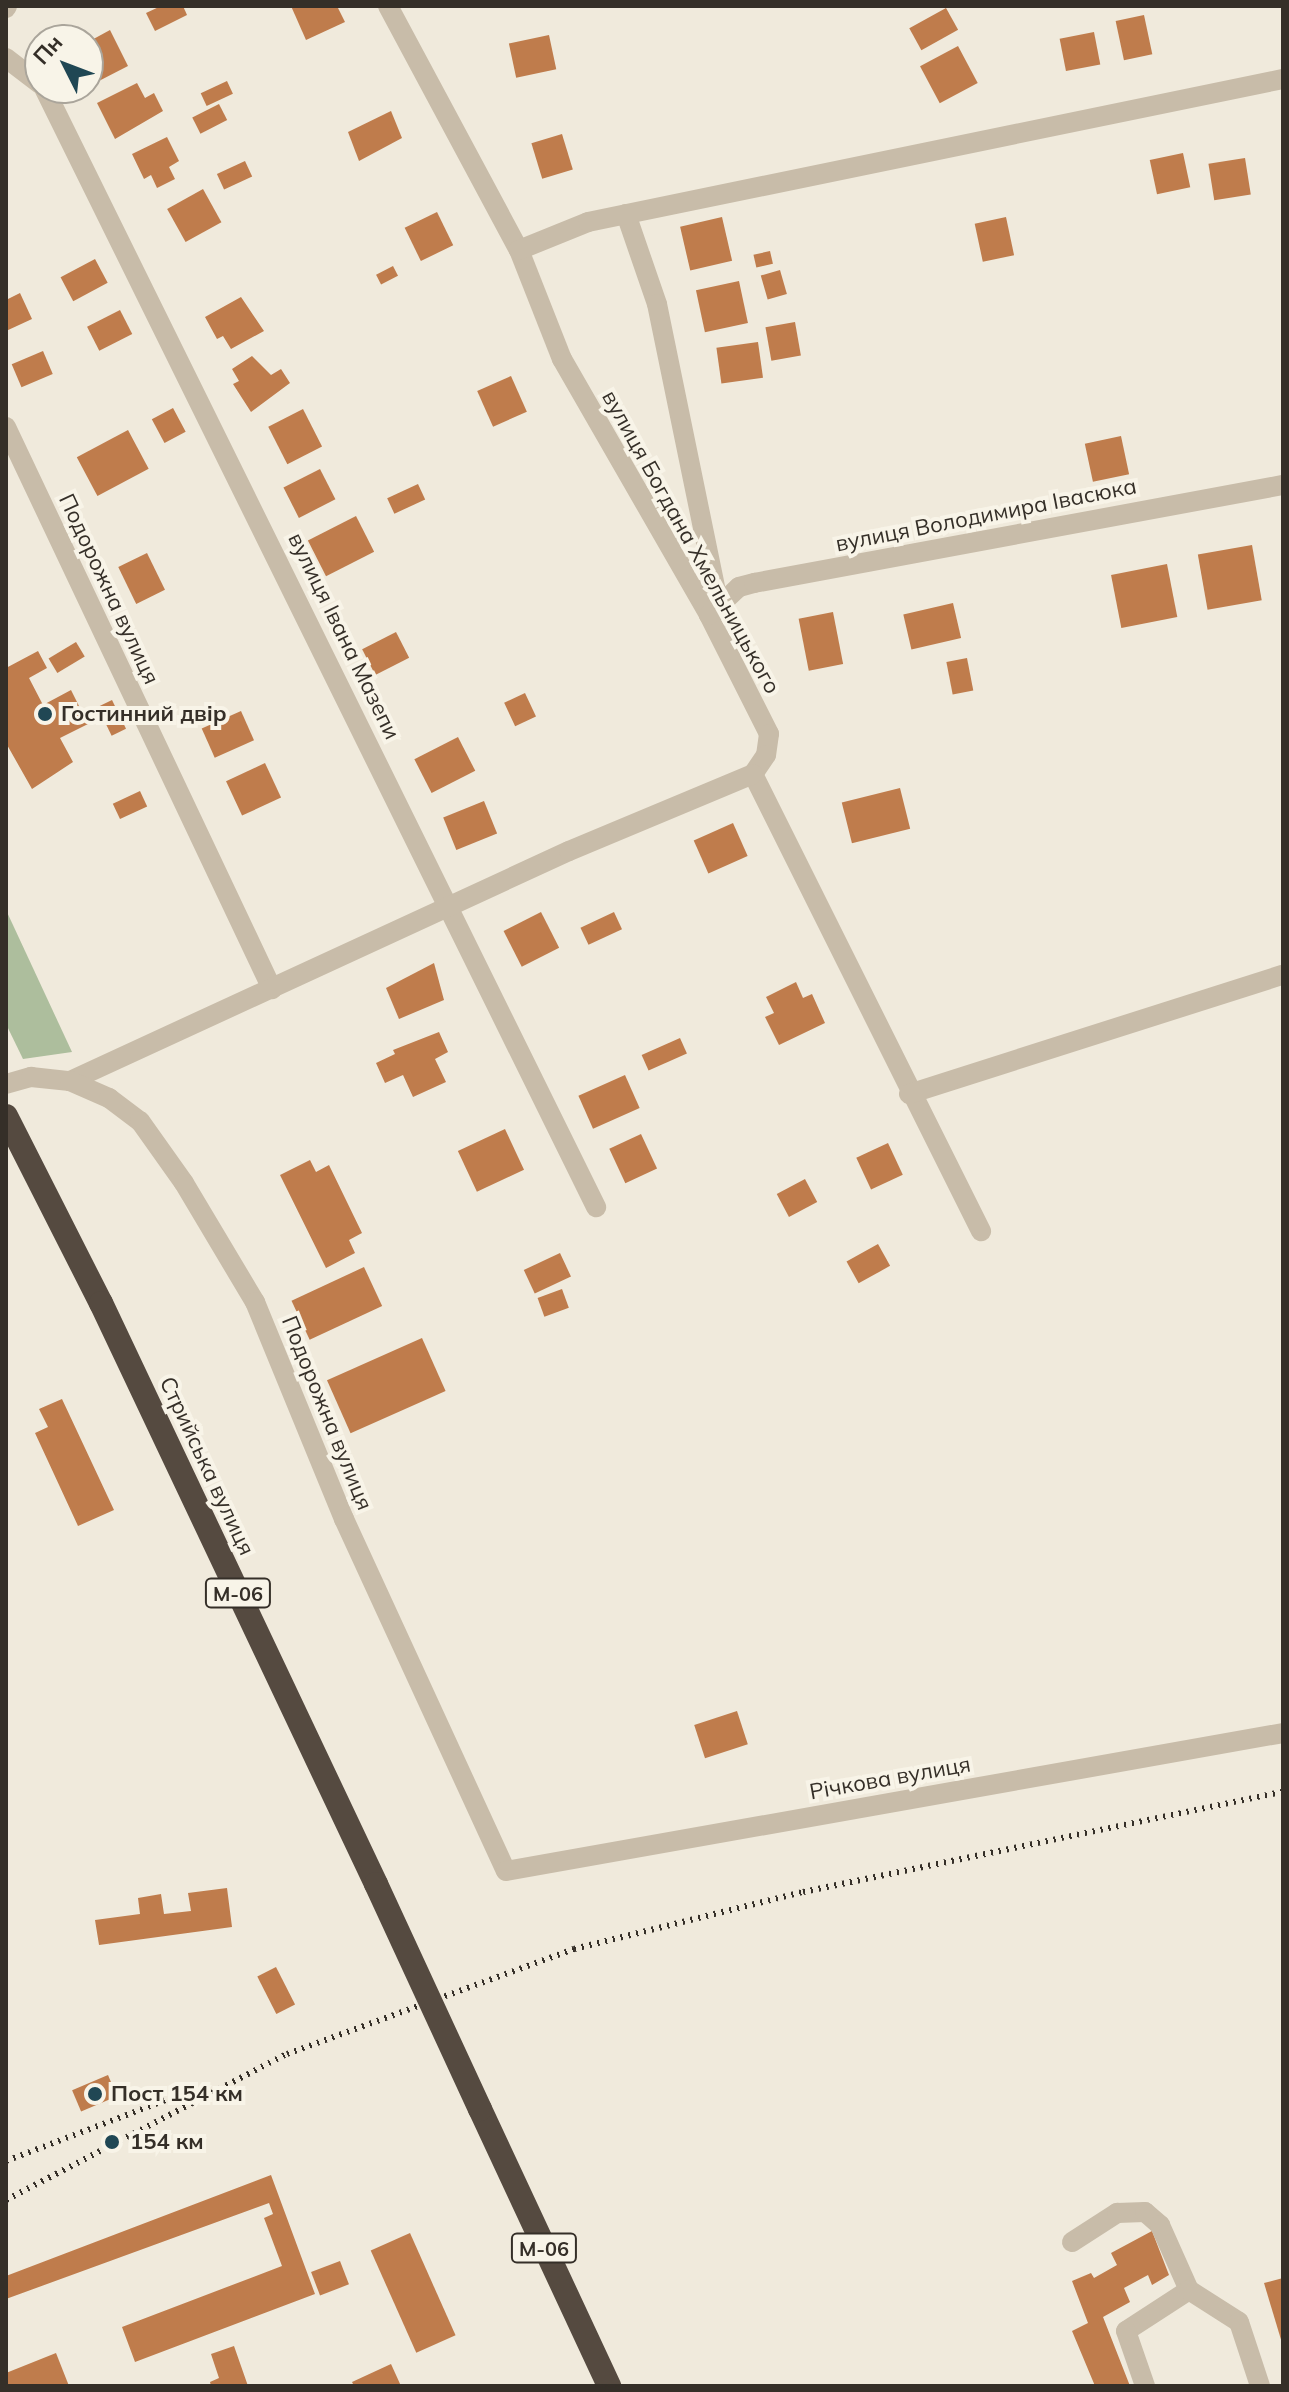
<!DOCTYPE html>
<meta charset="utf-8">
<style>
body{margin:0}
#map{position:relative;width:1289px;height:2392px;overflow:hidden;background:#f0eadc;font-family:Mulish,sans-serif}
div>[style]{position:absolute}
.green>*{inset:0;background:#adbe9d}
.building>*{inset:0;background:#bf7c4c;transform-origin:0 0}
.minor>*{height:20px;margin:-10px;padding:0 10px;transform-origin:10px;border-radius:10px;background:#c8bca9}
.highway>*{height:24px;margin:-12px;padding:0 12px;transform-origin:12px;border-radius:12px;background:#554a40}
.rail>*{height:6px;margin-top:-3px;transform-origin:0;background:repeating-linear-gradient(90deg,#352f28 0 2px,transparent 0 8px)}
.highway-bridge>*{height:24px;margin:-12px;padding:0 12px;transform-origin:12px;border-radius:12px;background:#554a40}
.dots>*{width:22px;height:22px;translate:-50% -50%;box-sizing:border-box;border:4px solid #f8f4e8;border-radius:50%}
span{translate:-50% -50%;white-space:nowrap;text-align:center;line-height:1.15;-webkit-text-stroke:8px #f8f4e8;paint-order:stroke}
.shield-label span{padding:2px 6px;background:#f8f4e8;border:2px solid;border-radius:6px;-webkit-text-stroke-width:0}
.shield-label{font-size:20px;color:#352f28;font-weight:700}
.street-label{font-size:22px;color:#352f28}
.poi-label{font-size:22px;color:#352f28;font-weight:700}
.left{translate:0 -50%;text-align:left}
.frame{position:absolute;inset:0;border:8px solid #352f28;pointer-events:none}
.north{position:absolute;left:24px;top:24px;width:80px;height:80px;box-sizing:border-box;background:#f8f4e8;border:2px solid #aaa59b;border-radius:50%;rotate:312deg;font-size:22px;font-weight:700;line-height:32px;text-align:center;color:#352f28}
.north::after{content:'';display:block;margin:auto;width:28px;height:36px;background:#204754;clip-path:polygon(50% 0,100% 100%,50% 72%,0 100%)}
</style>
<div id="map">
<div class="green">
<div style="clip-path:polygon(6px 910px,72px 1052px,23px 1059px,6px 1024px)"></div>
</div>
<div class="building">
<div style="clip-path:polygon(161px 6px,183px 6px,187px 15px,155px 31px,146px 13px)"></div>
<div style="clip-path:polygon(291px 6px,337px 6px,345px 22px,306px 40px)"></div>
<div style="left:946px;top:8px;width:25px;height:42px;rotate:61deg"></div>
<div style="left:1144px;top:15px;width:40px;height:29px;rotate:78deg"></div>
<div style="clip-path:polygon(110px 30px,128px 66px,93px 84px,88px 42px)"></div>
<div style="left:1094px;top:32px;width:33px;height:35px;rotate:79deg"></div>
<div style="left:549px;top:35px;width:35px;height:41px;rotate:78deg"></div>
<div style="left:958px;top:46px;width:42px;height:43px;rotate:62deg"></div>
<div style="left:227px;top:81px;width:14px;height:29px;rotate:65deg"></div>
<div style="clip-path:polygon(137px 83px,145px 98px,154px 93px,163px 111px,115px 139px,97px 103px)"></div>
<div style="left:219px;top:104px;width:18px;height:30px;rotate:63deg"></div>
<div style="clip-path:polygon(391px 111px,402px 138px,359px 161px,348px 132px)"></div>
<div style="left:562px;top:134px;width:37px;height:32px;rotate:73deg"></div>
<div style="clip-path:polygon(167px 137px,179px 161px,169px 167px,175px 179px,157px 188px,151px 175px,144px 179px,132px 154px)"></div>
<div style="left:1183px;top:153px;width:35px;height:34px;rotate:78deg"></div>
<div style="left:1245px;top:158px;width:37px;height:37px;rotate:81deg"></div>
<div style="left:245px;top:161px;width:17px;height:31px;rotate:65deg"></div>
<div style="left:203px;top:189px;width:38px;height:41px;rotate:61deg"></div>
<div style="left:437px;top:212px;width:37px;height:36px;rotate:64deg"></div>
<div style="left:722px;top:217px;width:45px;height:43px;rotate:77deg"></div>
<div style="left:1006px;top:217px;width:39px;height:32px;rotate:78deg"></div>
<div style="left:770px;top:251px;width:13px;height:17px;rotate:77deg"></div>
<div style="left:95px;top:259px;width:27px;height:39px;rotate:62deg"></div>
<div style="left:393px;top:266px;width:11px;height:19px;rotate:63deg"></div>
<div style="left:780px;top:270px;width:25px;height:20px;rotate:74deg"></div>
<div style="left:739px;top:281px;width:43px;height:44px;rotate:78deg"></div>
<div style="clip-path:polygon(20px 293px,32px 319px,6px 331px,6px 300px)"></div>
<div style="clip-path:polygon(241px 297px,264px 331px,231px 349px,223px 336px,217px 339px,205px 317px)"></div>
<div style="left:120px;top:310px;width:27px;height:37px;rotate:63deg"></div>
<div style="left:795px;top:322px;width:34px;height:30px;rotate:80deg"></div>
<div style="left:758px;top:342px;width:36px;height:42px;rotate:82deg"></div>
<div style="left:43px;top:351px;width:25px;height:34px;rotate:67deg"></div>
<div style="clip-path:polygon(252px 356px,271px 375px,281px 369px,290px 383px,251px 412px,233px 384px,239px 381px,232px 369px)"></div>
<div style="left:511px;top:376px;width:39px;height:37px;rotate:66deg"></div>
<div style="left:173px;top:408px;width:27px;height:24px;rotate:62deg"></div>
<div style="left:303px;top:409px;width:42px;height:39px;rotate:63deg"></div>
<div style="left:128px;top:430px;width:44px;height:58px;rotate:62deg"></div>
<div style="left:1121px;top:436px;width:39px;height:37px;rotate:78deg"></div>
<div style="left:320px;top:469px;width:34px;height:41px;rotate:63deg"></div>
<div style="left:418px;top:484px;width:17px;height:34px;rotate:65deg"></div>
<div style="left:356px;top:516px;width:40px;height:54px;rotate:63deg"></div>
<div style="left:1252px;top:545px;width:56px;height:55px;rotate:80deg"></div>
<div style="left:147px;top:553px;width:41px;height:32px;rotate:64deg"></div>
<div style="left:1167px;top:564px;width:54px;height:57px;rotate:79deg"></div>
<div style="left:953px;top:603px;width:36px;height:51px;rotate:77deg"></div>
<div style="left:833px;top:612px;width:53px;height:35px;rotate:79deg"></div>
<div style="left:396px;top:632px;width:29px;height:38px;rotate:63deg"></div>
<div style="left:76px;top:642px;width:17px;height:32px;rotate:59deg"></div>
<div style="clip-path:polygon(38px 651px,47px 668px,29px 678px,43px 705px,71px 690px,88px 724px,60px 738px,73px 762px,32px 789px,6px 743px,6px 668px)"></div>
<div style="left:967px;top:658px;width:33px;height:21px;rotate:79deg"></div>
<div style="left:525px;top:693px;width:26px;height:23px;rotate:65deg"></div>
<div style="left:112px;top:700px;width:32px;height:16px;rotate:64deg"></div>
<div style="left:241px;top:711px;width:32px;height:43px;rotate:66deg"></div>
<div style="left:458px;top:737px;width:38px;height:49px;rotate:63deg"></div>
<div style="left:265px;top:763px;width:38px;height:43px;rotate:65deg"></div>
<div style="left:900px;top:788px;width:42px;height:60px;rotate:76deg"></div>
<div style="left:140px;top:791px;width:17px;height:30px;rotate:65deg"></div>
<div style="left:484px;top:801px;width:35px;height:44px;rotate:68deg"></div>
<div style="left:733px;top:823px;width:36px;height:43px;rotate:66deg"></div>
<div style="left:541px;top:912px;width:40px;height:42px;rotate:63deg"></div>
<div style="left:614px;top:912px;width:19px;height:37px;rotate:65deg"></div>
<div style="clip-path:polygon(434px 963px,444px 1000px,399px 1019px,386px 988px)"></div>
<div style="clip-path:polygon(796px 982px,803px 998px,812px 994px,825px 1023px,779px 1045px,765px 1017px,774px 1013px,766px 997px)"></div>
<div style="clip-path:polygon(439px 1032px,448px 1052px,435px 1059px,446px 1082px,413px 1097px,403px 1075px,385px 1083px,376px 1063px,395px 1054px,393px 1050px)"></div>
<div style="left:680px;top:1038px;width:17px;height:42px;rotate:66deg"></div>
<div style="left:625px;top:1075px;width:36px;height:51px;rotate:66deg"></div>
<div style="left:505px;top:1129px;width:45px;height:52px;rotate:65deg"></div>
<div style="left:641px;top:1134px;width:38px;height:35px;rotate:65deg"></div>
<div style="left:888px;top:1143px;width:35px;height:35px;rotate:65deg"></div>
<div style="clip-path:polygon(310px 1160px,316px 1172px,329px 1165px,362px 1233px,349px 1240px,355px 1253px,326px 1268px,280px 1175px)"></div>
<div style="left:805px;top:1179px;width:26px;height:32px;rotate:62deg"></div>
<div style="left:878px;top:1244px;width:25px;height:36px;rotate:61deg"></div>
<div style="left:560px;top:1253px;width:26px;height:40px;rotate:65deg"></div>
<div style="left:364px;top:1267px;width:43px;height:80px;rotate:65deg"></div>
<div style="left:562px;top:1289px;width:20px;height:26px;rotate:70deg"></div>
<div style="left:422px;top:1338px;width:58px;height:104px;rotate:66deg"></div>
<div style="clip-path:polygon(62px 1399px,114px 1510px,78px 1526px,35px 1433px,48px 1427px,39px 1409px)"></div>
<div style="left:737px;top:1711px;width:35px;height:45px;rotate:72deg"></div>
<div style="clip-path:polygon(227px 1888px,232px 1927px,99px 1945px,95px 1920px,140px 1914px,138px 1898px,161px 1894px,164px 1914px,191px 1911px,188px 1893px)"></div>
<div style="left:276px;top:1967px;width:42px;height:21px;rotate:63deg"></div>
<div style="left:108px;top:2075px;width:23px;height:39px;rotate:67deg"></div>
<div style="clip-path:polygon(271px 2175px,315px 2294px,135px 2362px,122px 2327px,282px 2266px,264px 2218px,273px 2214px,269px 2203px,6px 2299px,6px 2276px)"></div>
<div style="clip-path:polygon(1152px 2231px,1169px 2275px,1152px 2285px,1148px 2275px,1124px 2288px,1130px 2302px,1103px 2317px,1130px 2386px,1095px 2386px,1072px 2331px,1088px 2323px,1072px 2281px,1091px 2273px,1094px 2278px,1117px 2265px,1111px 2253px)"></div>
<div style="left:410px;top:2233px;width:112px;height:43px;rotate:66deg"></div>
<div style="left:340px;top:2261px;width:25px;height:31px;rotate:69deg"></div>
<div style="clip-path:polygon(1283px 2278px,1283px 2343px,1282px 2343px,1264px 2283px)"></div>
<div style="clip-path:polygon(234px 2346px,248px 2386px,211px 2386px,210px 2382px,219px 2378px,211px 2354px)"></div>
<div style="clip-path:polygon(56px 2353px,69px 2386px,6px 2386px,6px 2373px)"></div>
<div style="clip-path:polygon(391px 2364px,401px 2386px,354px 2386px,352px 2382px)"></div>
</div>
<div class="minor">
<div style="left:388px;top:6px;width:277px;rotate:61.8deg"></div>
<div style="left:519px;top:250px;width:117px;rotate:68.5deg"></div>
<div style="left:562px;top:359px;width:295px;rotate:60.1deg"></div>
<div style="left:709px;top:615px;width:133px;rotate:63.2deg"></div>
<div style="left:769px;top:734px;width:21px;rotate:98deg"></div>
<div style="left:766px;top:755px;width:23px;rotate:124deg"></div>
<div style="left:753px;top:774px;width:511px;rotate:63.49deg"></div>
<div style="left:6px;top:8px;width:2px;rotate:-63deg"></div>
<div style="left:6px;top:58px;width:43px;rotate:37.4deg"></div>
<div style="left:44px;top:88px;width:1248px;rotate:63.74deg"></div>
<div style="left:626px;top:214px;width:95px;rotate:71deg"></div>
<div style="left:657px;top:304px;width:308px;rotate:78.4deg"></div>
<div style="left:519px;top:250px;width:74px;rotate:-22.1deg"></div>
<div style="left:588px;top:222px;width:710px;rotate:-11.63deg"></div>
<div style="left:6px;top:427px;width:622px;rotate:64.67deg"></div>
<div style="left:709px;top:615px;width:41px;rotate:-43deg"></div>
<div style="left:739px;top:587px;width:16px;rotate:-15deg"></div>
<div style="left:754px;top:583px;width:538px;rotate:-10.5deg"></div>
<div style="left:70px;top:1081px;width:549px;rotate:-24.75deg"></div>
<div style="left:569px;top:851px;width:199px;rotate:-22.7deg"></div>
<div style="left:6px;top:1084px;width:26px;rotate:-16deg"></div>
<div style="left:31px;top:1077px;width:39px;rotate:6deg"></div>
<div style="left:70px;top:1081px;width:43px;rotate:23.6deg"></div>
<div style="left:109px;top:1098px;width:39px;rotate:37deg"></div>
<div style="left:140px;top:1121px;width:76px;rotate:54.6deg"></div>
<div style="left:184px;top:1183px;width:139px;rotate:59.2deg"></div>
<div style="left:255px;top:1302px;width:235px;rotate:67.7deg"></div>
<div style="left:344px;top:1519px;width:387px;rotate:65.3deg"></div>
<div style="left:506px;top:1871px;width:789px;rotate:-10.07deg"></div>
<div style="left:909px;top:1094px;width:392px;rotate:-17.7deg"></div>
<div style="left:1072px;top:2242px;width:54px;rotate:-32.8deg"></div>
<div style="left:1117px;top:2213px;width:28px;rotate:-2deg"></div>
<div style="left:1145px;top:2212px;width:20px;rotate:41deg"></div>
<div style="left:1160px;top:2225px;width:71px;rotate:66deg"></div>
<div style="left:1189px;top:2290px;width:75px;rotate:146.9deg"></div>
<div style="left:1126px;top:2331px;width:58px;rotate:70.9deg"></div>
<div style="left:1189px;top:2290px;width:59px;rotate:32.6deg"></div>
<div style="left:1239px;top:2322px;width:67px;rotate:71.8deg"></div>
</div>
<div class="highway">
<div style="left:6px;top:1116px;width:210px;rotate:63.1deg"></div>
<div style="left:101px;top:1303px;width:643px;rotate:64.67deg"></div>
<div style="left:480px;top:2109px;width:306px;rotate:65deg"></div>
</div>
<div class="rail">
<div style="left:6px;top:2161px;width:204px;rotate:-20.9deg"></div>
<div style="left:6px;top:2200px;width:317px;rotate:-27.5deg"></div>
<div style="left:287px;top:2054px;width:306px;rotate:-20.1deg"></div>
<div style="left:574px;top:1949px;width:236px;rotate:-14deg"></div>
<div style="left:803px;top:1892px;width:490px;rotate:-11.8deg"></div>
</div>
<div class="highway-bridge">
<div style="left:376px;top:1884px;width:248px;rotate:65.2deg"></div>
</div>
<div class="dots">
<div style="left:45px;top:714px;background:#204754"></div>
<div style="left:95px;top:2094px;background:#204754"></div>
<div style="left:112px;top:2142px;background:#204754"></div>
</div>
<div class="shield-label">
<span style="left:238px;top:1593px">М-06</span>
<span style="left:544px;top:2248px">М-06</span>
</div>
<div class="street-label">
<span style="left:986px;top:515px;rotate:-11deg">вулиця Володимира Івасюка</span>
<span style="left:691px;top:542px;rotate:61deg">вулиця Богдана Хмельницького</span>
<span style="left:109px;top:589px;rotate:65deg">Подорожна вулиця</span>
<span style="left:344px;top:636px;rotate:64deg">вулиця Івана Мазепи</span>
<span style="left:327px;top:1413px;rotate:68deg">Подорожна вулиця</span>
<span style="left:207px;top:1466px;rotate:65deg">Стрийська вулиця</span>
<span style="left:890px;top:1778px;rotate:-10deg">Річкова вулиця</span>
</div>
<div class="poi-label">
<span class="left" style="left:61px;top:714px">Гостинний двір</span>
<span class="left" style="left:111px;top:2094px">Пост 154 км</span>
<span class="left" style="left:130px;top:2142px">154 км</span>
</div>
<div class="frame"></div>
<div class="north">Пн</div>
</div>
